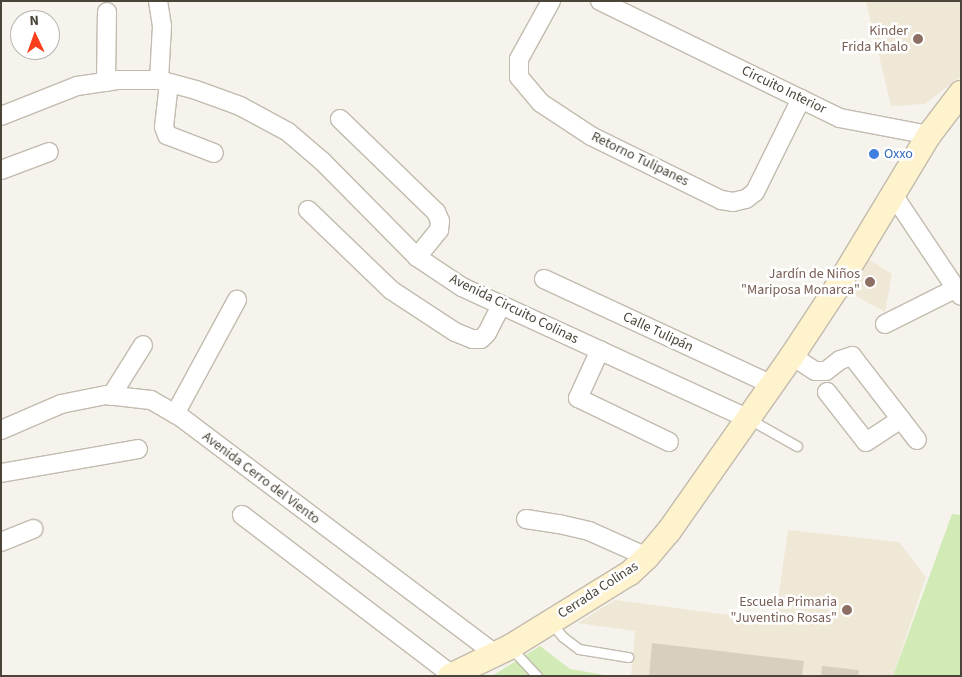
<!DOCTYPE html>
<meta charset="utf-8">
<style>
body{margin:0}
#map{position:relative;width:962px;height:677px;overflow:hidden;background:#f6f3ec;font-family:"Source Sans 3",sans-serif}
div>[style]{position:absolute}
.education>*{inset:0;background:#efe8d6}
.green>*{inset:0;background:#d2eab5}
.building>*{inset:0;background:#d8cfc1}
.roads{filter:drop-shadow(1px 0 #c2bbae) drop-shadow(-1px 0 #c2bbae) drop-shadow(0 1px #c2bbae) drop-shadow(0 -1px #c2bbae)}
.service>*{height:9px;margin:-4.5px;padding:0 4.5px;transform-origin:4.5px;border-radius:4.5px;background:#fff}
.minor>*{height:18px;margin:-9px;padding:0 9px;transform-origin:9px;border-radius:9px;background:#fff}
.secondary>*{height:24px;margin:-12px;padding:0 12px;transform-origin:12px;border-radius:12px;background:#fff3cd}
.dots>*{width:14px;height:14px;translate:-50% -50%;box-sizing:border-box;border:2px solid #fff;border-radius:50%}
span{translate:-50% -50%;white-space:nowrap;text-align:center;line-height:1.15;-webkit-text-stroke:5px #fff;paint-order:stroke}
.education-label{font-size:14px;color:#785e54}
.right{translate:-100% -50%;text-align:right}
.street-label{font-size:14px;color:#4b4439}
.shop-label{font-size:14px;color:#366cbe}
.left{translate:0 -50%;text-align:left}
.frame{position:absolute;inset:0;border:2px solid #4b4439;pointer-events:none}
.north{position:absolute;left:10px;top:10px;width:50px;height:50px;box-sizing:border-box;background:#fff;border:1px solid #b7b4b0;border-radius:50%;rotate:357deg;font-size:14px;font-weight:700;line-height:20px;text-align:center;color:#4b4439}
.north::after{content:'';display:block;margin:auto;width:18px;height:22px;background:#fc3f1d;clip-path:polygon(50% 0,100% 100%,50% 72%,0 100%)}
</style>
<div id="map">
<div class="education">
<div style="clip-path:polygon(866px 1px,961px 1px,961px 76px,925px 104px,891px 106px)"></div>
<div style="clip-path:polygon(867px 258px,892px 274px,885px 312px,845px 290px)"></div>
<div style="clip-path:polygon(788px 530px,899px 542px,926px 577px,893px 676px,631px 676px,635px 631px,578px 623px,615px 600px,775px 621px)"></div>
</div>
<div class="green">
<div style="clip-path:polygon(952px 514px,961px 515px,961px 676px,893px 676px)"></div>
<div style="clip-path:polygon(540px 646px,570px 669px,610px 676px,492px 676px)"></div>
</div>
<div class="building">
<div style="clip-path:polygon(652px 643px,804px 661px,802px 676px,649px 676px)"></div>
<div style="clip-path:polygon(822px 666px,859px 670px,858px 676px,821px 676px)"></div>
</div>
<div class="roads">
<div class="service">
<div style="left:749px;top:419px;width:55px;rotate:29.4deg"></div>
<div style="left:550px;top:622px;width:20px;rotate:49deg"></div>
<div style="left:563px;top:637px;width:20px;rotate:37deg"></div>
<div style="left:579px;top:649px;width:50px;rotate:9.3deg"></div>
<div style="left:510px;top:647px;width:40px;rotate:47deg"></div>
</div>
<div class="minor">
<div style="left:158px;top:1px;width:25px;rotate:81deg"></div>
<div style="left:162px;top:26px;width:54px;rotate:93.2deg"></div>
<div style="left:551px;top:1px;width:66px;rotate:118.9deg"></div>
<div style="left:519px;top:59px;width:18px;rotate:90deg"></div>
<div style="left:519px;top:77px;width:34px;rotate:50deg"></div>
<div style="left:541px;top:103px;width:60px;rotate:33.4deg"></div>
<div style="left:591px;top:136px;width:145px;rotate:26.2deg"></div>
<div style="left:721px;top:200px;width:12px;rotate:9deg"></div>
<div style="left:733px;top:202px;width:13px;rotate:-13deg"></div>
<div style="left:746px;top:199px;width:11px;rotate:-38deg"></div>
<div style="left:755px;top:192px;width:104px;rotate:-63.7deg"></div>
<div style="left:600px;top:1px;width:267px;rotate:26deg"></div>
<div style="left:840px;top:118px;width:91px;rotate:10.8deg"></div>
<div style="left:106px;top:82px;width:70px;rotate:-89.2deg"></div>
<div style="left:169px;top:83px;width:44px;rotate:96.5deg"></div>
<div style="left:164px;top:127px;width:9px;rotate:69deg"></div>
<div style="left:167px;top:135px;width:50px;rotate:21deg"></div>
<div style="left:1px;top:116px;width:82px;rotate:-21.5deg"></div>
<div style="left:77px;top:86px;width:41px;rotate:-8.3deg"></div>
<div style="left:118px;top:80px;width:41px"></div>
<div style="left:159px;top:80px;width:38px;rotate:15deg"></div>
<div style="left:196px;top:90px;width:47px;rotate:20deg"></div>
<div style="left:240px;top:106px;width:55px;rotate:28.4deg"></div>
<div style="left:288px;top:132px;width:46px;rotate:40.6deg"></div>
<div style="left:323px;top:162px;width:134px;rotate:45.3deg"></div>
<div style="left:417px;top:257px;width:54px;rotate:33.7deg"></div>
<div style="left:462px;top:287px;width:314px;rotate:24.7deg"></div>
<div style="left:340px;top:119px;width:134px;rotate:44.1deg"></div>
<div style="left:436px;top:212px;width:10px;rotate:66deg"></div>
<div style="left:440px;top:221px;width:9px;rotate:96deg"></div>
<div style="left:439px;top:230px;width:35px;rotate:129deg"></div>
<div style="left:1px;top:170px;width:51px;rotate:-20.6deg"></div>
<div style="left:894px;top:196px;width:120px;rotate:56.2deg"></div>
<div style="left:308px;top:210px;width:115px;rotate:43.9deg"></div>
<div style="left:391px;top:290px;width:77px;rotate:33.3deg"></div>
<div style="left:455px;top:332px;width:18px;rotate:22deg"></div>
<div style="left:472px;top:339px;width:9px"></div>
<div style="left:481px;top:339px;width:8px;rotate:-45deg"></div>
<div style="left:487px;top:333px;width:31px;rotate:-63deg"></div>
<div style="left:544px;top:279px;width:251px;rotate:24.9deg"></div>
<div style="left:885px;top:324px;width:78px;rotate:-26.6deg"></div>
<div style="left:600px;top:350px;width:53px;rotate:114.6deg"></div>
<div style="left:578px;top:398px;width:101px;rotate:25.8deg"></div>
<div style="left:792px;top:356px;width:27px;rotate:33deg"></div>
<div style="left:815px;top:371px;width:11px"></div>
<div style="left:826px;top:371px;width:18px;rotate:-38deg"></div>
<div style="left:840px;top:360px;width:13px;rotate:-18deg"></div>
<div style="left:852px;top:356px;width:106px;rotate:52.3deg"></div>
<div style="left:827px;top:392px;width:63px;rotate:52deg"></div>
<div style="left:866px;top:442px;width:42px;rotate:-33.3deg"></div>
<div style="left:111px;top:396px;width:60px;rotate:-57.9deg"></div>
<div style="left:175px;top:414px;width:130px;rotate:-61.5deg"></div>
<div style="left:1px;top:430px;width:65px;rotate:-23.4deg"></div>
<div style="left:61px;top:404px;width:46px;rotate:-11.3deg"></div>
<div style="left:106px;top:395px;width:45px;rotate:6.3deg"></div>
<div style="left:151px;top:400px;width:36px;rotate:30deg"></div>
<div style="left:182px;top:418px;width:392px;rotate:37deg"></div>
<div style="left:1px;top:473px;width:139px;rotate:-9.9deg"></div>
<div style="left:242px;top:515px;width:264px;rotate:37.3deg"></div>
<div style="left:526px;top:519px;width:33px;rotate:9deg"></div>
<div style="left:559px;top:524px;width:31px;rotate:13deg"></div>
<div style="left:589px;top:531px;width:64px;rotate:24.1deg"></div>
<div style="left:1px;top:542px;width:35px;rotate:-22deg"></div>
</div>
<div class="secondary">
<div style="left:450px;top:676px;width:67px;rotate:-25.8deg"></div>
<div style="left:510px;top:647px;width:141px;rotate:-31.7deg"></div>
<div style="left:630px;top:573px;width:23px;rotate:-43deg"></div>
<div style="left:647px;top:557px;width:34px;rotate:-50deg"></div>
<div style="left:669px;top:531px;width:214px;rotate:-54.9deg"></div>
<div style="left:792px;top:356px;width:80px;rotate:-56.7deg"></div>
<div style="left:836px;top:289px;width:180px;rotate:-58.9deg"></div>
<div style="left:929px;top:135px;width:53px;rotate:-52.7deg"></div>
</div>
</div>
<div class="dots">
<div style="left:918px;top:39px;background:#8d6e63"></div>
<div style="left:874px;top:154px;background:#3f7fe0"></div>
<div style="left:870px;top:282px;background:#8d6e63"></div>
<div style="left:847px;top:610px;background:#8d6e63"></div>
</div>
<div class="education-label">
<span class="right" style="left:908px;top:39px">Kinder<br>Frida Khalo</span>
<span class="right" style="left:860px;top:282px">Jardín de Niños<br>"Mariposa Monarca"</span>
<span class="right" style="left:837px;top:610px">Escuela Primaria<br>"Juventino Rosas"</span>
</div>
<div class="street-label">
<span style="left:784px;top:90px;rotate:26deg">Circuito Interior</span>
<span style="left:640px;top:159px;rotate:26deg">Retorno Tulipanes</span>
<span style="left:514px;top:309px;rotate:26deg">Avenida Circuito Colinas</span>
<span style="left:658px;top:332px;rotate:25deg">Calle Tulipán</span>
<span style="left:261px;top:478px;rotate:37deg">Avenida Cerro del Viento</span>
<span style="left:598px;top:590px;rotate:-33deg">Cerrada Colinas</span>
</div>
<div class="shop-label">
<span class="left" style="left:884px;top:154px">Oxxo</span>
</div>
<div class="frame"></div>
<div class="north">N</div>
</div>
